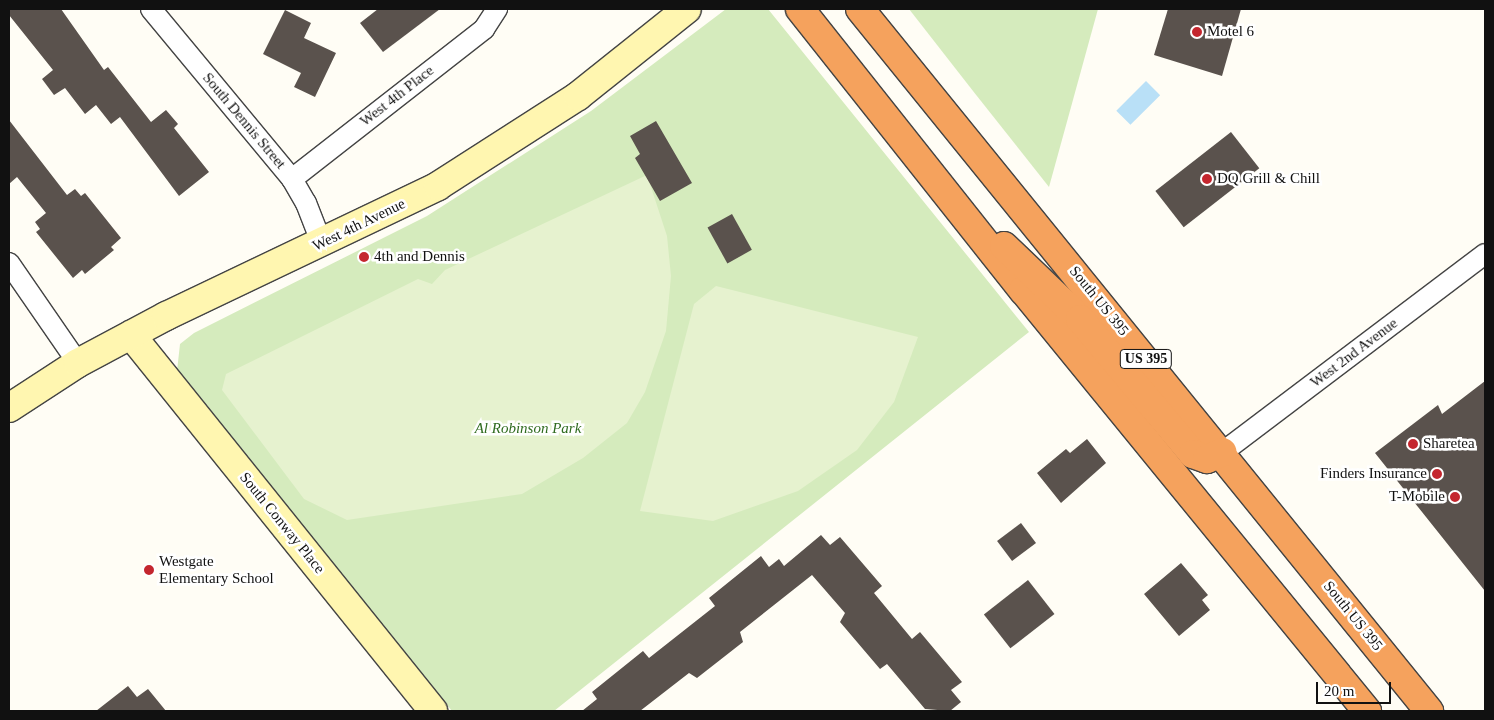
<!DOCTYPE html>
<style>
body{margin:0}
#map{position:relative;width:1494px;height:720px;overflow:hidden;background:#fffdf5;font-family:Georgia,serif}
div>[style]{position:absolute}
.green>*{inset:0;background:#d5ebbd}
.pitch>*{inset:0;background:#e6f2cf}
.water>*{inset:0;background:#b9e0f7;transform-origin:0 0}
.building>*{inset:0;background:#5a524d;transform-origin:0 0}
.roads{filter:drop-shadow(1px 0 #444) drop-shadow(-1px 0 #444) drop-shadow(0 1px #444) drop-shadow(0 -1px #444)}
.street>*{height:20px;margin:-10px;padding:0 10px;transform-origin:10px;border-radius:10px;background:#fff}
.secondary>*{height:28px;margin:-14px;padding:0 14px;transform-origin:14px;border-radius:14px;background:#fff6b0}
.highway>*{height:28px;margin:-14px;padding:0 14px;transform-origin:14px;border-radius:14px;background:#f5a25d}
.dots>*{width:14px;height:14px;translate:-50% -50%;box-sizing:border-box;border:2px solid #fff;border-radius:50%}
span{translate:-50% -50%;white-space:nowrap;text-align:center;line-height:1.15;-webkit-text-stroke:5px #fff;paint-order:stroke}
.shield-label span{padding:1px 4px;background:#fff;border:1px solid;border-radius:4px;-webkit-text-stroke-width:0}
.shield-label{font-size:14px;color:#111;font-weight:700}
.poi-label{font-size:15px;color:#111}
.left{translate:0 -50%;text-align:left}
.right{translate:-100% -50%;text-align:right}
.street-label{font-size:15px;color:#111}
.park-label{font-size:15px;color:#2f6b1f;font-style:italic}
.frame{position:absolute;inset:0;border:10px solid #111;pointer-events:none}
.scale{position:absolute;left:1316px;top:682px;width:75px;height:22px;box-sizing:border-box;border:2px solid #111;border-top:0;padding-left:6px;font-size:15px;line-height:18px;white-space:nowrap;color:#111;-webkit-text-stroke:4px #fff;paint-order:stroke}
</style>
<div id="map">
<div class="green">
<div style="clip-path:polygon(726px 9px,768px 9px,1029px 332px,554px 711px,452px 711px,177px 371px,180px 344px,194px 333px,427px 216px,591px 111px)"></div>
<div style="clip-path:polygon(909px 9px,1098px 9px,1049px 187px,973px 91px)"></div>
</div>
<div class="pitch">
<div style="clip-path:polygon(647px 175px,667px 236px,671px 276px,666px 331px,645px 392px,627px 423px,583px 458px,522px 494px,347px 520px,304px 499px,222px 390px,226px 374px,418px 279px,432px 284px,445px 270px)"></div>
<div style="clip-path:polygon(716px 286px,918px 337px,894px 402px,857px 450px,798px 491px,713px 521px,640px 511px,694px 304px)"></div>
</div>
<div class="water">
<div style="left:1146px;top:81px;width:20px;height:42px;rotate:45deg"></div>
</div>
<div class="building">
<div style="clip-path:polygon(9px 9px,61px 9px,104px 70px,108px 67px,151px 122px,166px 110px,178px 124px,174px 128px,209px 172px,179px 196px,120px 117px,111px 124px,96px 105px,85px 114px,65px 88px,54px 95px,42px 79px,53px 70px,9px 15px)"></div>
<div style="clip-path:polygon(378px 9px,440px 9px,383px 52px,360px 23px)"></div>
<div style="clip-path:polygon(1168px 9px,1241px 9px,1222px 76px,1154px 55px)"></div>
<div style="clip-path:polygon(285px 10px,311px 23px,304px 38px,336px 53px,315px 97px,294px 87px,301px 73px,263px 54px)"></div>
<div style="clip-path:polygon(9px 120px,67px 195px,75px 189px,81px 196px,85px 193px,121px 238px,111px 247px,114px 250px,85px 274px,82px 270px,73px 278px,36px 232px,40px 229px,35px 222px,46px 213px,17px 177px,9px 184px)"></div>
<div style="clip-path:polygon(656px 121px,692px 183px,660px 201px,635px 158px,640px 154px,630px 136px)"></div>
<div style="left:1231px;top:132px;width:46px;height:96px;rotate:52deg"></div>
<div style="left:732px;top:214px;width:41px;height:28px;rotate:61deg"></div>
<div style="clip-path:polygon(1485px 381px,1485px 591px,1375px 453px,1438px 405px,1442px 414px)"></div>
<div style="clip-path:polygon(1087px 439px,1106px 463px,1061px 503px,1037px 473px,1066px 449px,1070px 453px)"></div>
<div style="left:1021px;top:523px;width:25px;height:30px;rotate:53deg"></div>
<div style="clip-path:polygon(821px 535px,830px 545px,840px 537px,882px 586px,874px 593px,912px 639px,920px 632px,962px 682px,951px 690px,961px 702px,950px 711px,925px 709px,887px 664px,880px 669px,840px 622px,845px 613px,812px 575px,740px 632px,743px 642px,697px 678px,689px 673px,640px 711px,582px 711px,597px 699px,592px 692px,643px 651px,649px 658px,715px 606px,709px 598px,761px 556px,769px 567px,779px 559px,784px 566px)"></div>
<div style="clip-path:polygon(1181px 563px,1208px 595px,1202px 600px,1210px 610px,1179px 636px,1144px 594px)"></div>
<div style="left:1028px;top:580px;width:43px;height:56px;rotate:52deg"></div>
<div style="clip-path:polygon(128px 686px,137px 697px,148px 689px,166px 711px,96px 711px)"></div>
</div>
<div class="roads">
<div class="street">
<div style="left:151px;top:9px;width:221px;rotate:50.3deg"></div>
<div style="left:292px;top:179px;width:28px;rotate:60deg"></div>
<div style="left:306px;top:203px;width:44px;rotate:68.7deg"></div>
<div style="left:292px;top:179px;width:244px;rotate:-38deg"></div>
<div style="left:484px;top:29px;width:24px;rotate:-57deg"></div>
<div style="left:9px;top:263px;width:121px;rotate:55.4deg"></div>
<div style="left:1223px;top:452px;width:328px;rotate:-37.1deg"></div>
</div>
<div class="secondary">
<div style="left:131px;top:335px;width:482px;rotate:51.2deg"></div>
<div style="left:9px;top:408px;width:82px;rotate:-33.1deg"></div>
<div style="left:78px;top:363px;width:100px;rotate:-28.1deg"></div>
<div style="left:166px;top:316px;width:301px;rotate:-25.5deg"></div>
<div style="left:438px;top:186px;width:166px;rotate:-32.7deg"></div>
<div style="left:578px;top:96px;width:139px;rotate:-38.6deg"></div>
</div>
<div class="highway">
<div style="left:800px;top:9px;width:359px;rotate:51.6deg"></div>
<div style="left:1023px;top:290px;width:544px;rotate:50.75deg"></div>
<div style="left:860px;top:9px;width:904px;rotate:50.97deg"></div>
<div style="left:1004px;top:246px;width:105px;rotate:43.8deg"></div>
<div style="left:1080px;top:319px;width:176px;rotate:50.1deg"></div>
<div style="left:1193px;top:454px;width:15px;rotate:20deg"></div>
<div style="left:1207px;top:459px;width:17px;rotate:-24deg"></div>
</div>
</div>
<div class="dots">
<div style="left:1197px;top:32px;background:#c4262e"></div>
<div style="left:1207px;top:179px;background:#c4262e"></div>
<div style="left:364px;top:257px;background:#c4262e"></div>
<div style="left:1413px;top:444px;background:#c4262e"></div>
<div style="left:1437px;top:474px;background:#c4262e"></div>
<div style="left:1455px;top:497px;background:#c4262e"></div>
<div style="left:149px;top:570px;background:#c4262e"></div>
</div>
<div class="shield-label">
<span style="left:1146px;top:359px">US 395</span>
</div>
<div class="poi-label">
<span class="left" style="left:1207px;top:32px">Motel 6</span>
<span class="left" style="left:1217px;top:179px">DQ Grill &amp; Chill</span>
<span class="left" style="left:374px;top:257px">4th and Dennis</span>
<span class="left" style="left:1423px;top:444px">Sharetea</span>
<span class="right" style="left:1427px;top:474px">Finders Insurance</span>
<span class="right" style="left:1445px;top:497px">T-Mobile</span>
<span class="left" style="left:159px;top:570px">Westgate<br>Elementary School</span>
</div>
<div class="street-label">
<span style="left:397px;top:96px;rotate:-38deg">West 4th Place</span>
<span style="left:244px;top:121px;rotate:50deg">South Dennis Street</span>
<span style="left:359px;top:225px;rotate:-26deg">West 4th Avenue</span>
<span style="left:1099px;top:301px;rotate:51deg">South US 395</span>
<span style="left:1354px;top:353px;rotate:-37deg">West 2nd Avenue</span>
<span style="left:282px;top:523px;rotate:51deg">South Conway Place</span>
<span style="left:1353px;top:616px;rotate:51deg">South US 395</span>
</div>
<div class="park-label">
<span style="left:528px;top:429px">Al Robinson Park</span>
</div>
<div class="frame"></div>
<div class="scale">20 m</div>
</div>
